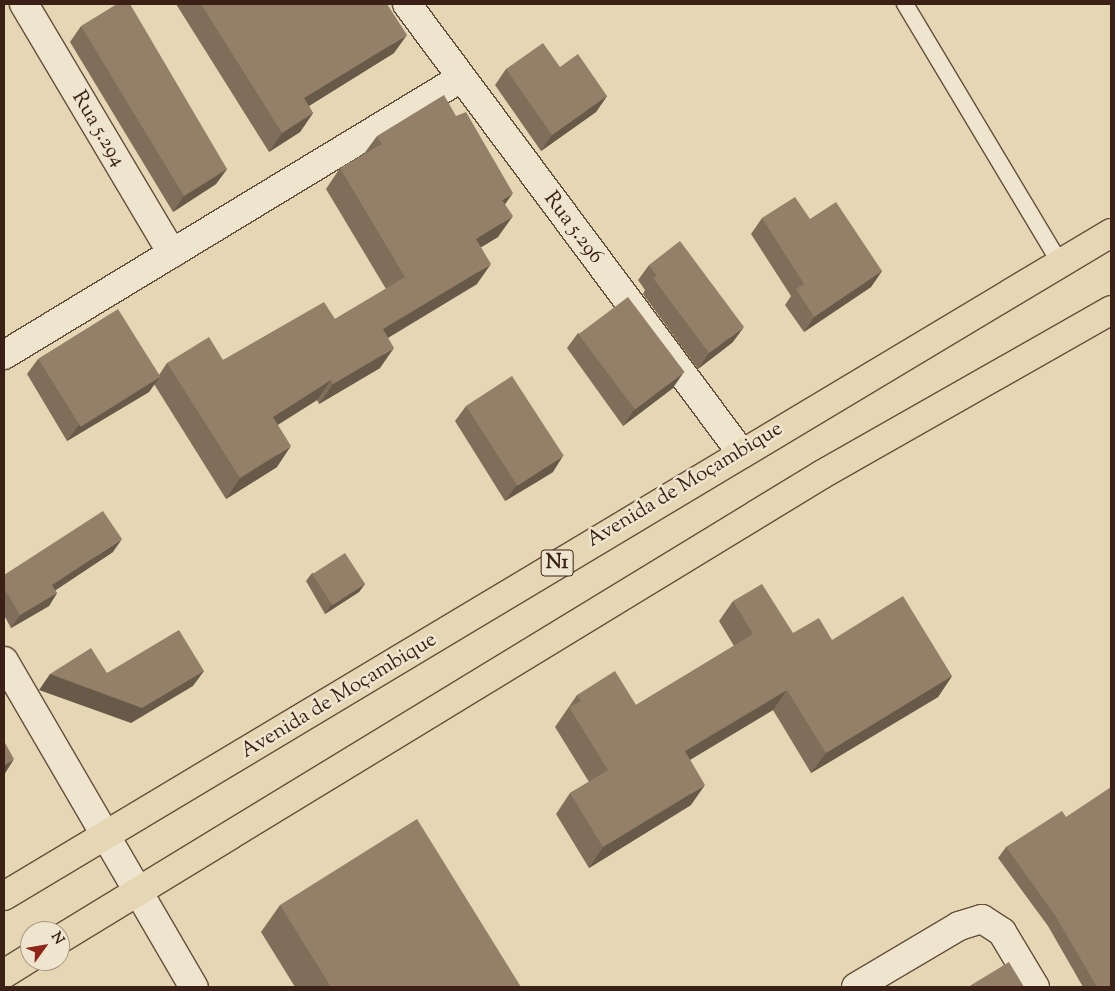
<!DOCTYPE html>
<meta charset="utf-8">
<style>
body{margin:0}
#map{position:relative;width:1115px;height:991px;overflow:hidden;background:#e6d7b4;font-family:"Sorts Mill Goudy",serif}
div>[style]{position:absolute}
.roads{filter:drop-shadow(1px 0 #664e3d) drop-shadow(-1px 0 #664e3d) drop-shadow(0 1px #664e3d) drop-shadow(0 -1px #664e3d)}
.service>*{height:16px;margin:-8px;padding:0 8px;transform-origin:8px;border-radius:8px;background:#efe5ce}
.minor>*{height:28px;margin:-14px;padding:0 14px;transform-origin:14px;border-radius:14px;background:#efe5ce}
.trunk>*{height:28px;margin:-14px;padding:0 14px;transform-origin:14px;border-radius:14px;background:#e6d7b4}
.wall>*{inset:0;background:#7f6e59}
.shaded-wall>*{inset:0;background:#685a49}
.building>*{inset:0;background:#948068;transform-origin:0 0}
span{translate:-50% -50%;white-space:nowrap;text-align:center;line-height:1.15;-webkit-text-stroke:5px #efe5ce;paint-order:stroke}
.shield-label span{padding:1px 4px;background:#efe5ce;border:1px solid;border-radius:4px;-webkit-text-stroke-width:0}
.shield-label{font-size:20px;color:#3b2115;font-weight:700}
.street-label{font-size:21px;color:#3b2115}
.frame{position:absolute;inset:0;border:5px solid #3b2115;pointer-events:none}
.north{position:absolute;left:20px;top:921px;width:50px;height:50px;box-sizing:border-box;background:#efe5ce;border:1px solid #a79784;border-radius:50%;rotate:58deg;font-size:14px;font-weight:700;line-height:20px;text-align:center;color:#3b2115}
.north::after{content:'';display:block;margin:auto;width:18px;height:22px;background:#8f2418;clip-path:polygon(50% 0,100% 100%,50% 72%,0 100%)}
</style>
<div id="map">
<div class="roads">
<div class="service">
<div style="left:905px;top:4px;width:302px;rotate:59.1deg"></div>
</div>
<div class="minor">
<div style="left:24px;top:4px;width:290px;rotate:59.3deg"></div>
<div style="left:407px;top:4px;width:557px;rotate:53.32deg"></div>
<div style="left:4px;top:355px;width:534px;rotate:-31.22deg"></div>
<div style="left:4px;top:661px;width:377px;rotate:59.8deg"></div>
<div style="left:856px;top:987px;width:120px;rotate:-30.6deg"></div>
<div style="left:959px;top:926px;width:24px;rotate:-17deg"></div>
<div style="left:982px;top:919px;width:24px;rotate:33deg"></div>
<div style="left:1002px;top:932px;width:64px;rotate:59deg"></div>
</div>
<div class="trunk">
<div style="left:4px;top:896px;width:1290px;rotate:-30.92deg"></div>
<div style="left:60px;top:939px;width:891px;rotate:-31.37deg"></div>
<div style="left:821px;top:475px;width:334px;rotate:-29.6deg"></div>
<div style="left:4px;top:974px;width:31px;rotate:-32deg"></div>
</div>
</div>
<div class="wall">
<div style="clip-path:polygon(176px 4px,387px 4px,394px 53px,309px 106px,313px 113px,300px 132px,269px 152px)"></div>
<div style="clip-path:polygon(81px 26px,227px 169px,216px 184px,173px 212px,70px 42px)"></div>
<div style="clip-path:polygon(560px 67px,607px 96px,596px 112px,541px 151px,495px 85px,506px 69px)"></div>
<div style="clip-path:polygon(377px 136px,505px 204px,498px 237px,481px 247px,477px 284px,388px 338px,380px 368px,319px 404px,317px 400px,278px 425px,277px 467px,226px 499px,154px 384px,149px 392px,67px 441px,27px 374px,38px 359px,159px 375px,167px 363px,223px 360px,335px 319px,386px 289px,326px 189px,340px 168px,363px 155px)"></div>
<div style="clip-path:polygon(762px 218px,810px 219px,882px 271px,871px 287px,804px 332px,785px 305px,791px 296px,751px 234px)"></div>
<div style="clip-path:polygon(649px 265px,733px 342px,698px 369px,643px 294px,645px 290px,638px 280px)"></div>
<div style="clip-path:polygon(578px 333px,673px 388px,623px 426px,567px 348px)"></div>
<div style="clip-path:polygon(466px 406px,553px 472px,505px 501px,455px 421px)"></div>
<div style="clip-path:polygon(113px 552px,55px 590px,57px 593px,49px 606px,11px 628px,4px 615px,4px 575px)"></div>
<div style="clip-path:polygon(312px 573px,365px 584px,359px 592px,325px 614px,306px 581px)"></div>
<div style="clip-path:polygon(733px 601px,793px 633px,832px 640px,952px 676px,938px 697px,811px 773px,773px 710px,690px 760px,691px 805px,589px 868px,556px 814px,570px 793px,589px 782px,555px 727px,577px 695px,636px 705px,734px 646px,719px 621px)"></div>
<div style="clip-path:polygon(1066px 817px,1111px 987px,1083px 987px,1048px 926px,998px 858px,1006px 847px)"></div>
<div style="clip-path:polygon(280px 905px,521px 987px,295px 987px,261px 932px)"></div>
</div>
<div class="shaded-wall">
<div style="clip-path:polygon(407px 35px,394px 53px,291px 117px,304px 98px)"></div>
<div style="clip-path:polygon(607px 96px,596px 112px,541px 151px,552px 135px)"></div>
<div style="clip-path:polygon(313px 113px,300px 132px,269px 152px,282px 133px)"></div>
<div style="clip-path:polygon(227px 169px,216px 184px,173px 212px,184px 196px)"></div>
<div style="clip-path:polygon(513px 193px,499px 213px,502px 200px)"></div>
<div style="clip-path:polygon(513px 216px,498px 237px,462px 259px,476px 239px)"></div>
<div style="clip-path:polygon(491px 264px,477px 284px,369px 349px,383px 329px)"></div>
<div style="clip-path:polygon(882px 271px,871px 287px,804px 332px,814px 317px)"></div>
<div style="clip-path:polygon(744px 327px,733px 342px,698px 369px,709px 353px)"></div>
<div style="clip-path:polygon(394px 348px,380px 368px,319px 404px,333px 384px)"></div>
<div style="clip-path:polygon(684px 372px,673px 388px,623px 426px,634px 410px)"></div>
<div style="clip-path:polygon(160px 377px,149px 392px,67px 441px,78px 426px)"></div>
<div style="clip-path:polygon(331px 380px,317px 400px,258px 437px,273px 417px)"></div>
<div style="clip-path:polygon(291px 446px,277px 467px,226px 499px,240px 478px)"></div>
<div style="clip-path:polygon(563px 456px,553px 472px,505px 501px,516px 486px)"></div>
<div style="clip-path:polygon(122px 539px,113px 552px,44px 598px,52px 585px)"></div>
<div style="clip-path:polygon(365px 584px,359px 592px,325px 614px,331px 605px)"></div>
<div style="clip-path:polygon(57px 593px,49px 606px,11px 628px,20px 615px)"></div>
<div style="clip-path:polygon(204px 671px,193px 686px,131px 723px,39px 690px,50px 674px)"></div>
<div style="clip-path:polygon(952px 676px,938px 697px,811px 773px,826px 753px)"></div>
<div style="clip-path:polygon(787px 690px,773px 710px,671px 771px,685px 751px)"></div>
<div style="clip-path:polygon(14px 759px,4px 775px,4px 765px)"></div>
<div style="clip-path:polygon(705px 785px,691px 805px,589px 868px,603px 847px)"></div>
</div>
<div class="building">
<div style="clip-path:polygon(117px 4px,130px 4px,227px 169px,184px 196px,81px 26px)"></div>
<div style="clip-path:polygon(201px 4px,387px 4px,407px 35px,304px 98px,313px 113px,282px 133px)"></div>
<div style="clip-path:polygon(543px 43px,560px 67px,578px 54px,607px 96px,552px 135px,506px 69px)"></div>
<div style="clip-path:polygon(444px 95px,456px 116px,466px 112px,513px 193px,502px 200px,513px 216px,476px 239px,491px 264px,383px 329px,394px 348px,333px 384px,331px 380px,273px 417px,291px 446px,240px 478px,167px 363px,209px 337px,223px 360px,324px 302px,335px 319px,405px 277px,340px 168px,382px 144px,377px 136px)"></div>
<div style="clip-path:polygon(795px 197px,810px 219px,836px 202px,882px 271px,814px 317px,796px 289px,804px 284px,762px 218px)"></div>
<div style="clip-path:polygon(680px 241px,744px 327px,709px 353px,653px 278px,657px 276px,649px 265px)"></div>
<div style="left:628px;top:297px;width:94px;height:62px;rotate:53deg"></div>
<div style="left:118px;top:309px;width:80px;height:94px;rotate:58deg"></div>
<div style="left:512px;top:376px;width:95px;height:55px;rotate:57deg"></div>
<div style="clip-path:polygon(103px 511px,122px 539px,52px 585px,57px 593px,20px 615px,4px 588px,4px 575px)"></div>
<div style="left:345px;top:553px;width:37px;height:39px;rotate:57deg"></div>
<div style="clip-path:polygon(762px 584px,793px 633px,819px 618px,832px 640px,903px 596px,952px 676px,826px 753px,787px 690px,685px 751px,705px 785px,603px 847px,570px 793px,608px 770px,569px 707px,581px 701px,577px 695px,615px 671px,636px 705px,753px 634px,733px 601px)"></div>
<div style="clip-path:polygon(179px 630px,204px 671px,142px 708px,50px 674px,91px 648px,107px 673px)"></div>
<div style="clip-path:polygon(4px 741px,14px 759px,4px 765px)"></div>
<div style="clip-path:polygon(1111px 787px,1111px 987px,1097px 987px,1055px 915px,1006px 847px,1062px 811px,1066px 817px)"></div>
<div style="clip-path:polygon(417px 819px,521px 987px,331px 987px,280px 905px)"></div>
<div style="clip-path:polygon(1009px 962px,1024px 987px,968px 987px)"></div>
</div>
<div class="shield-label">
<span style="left:557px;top:563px">N1</span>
</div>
<div class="street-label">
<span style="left:98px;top:129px;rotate:59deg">Rua 5.294</span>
<span style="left:573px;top:228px;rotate:53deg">Rua 5.296</span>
<span style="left:685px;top:485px;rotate:-31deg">Avenida de Moçambique</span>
<span style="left:339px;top:696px;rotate:-31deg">Avenida de Moçambique</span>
</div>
<div class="frame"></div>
<div class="north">N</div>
</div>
